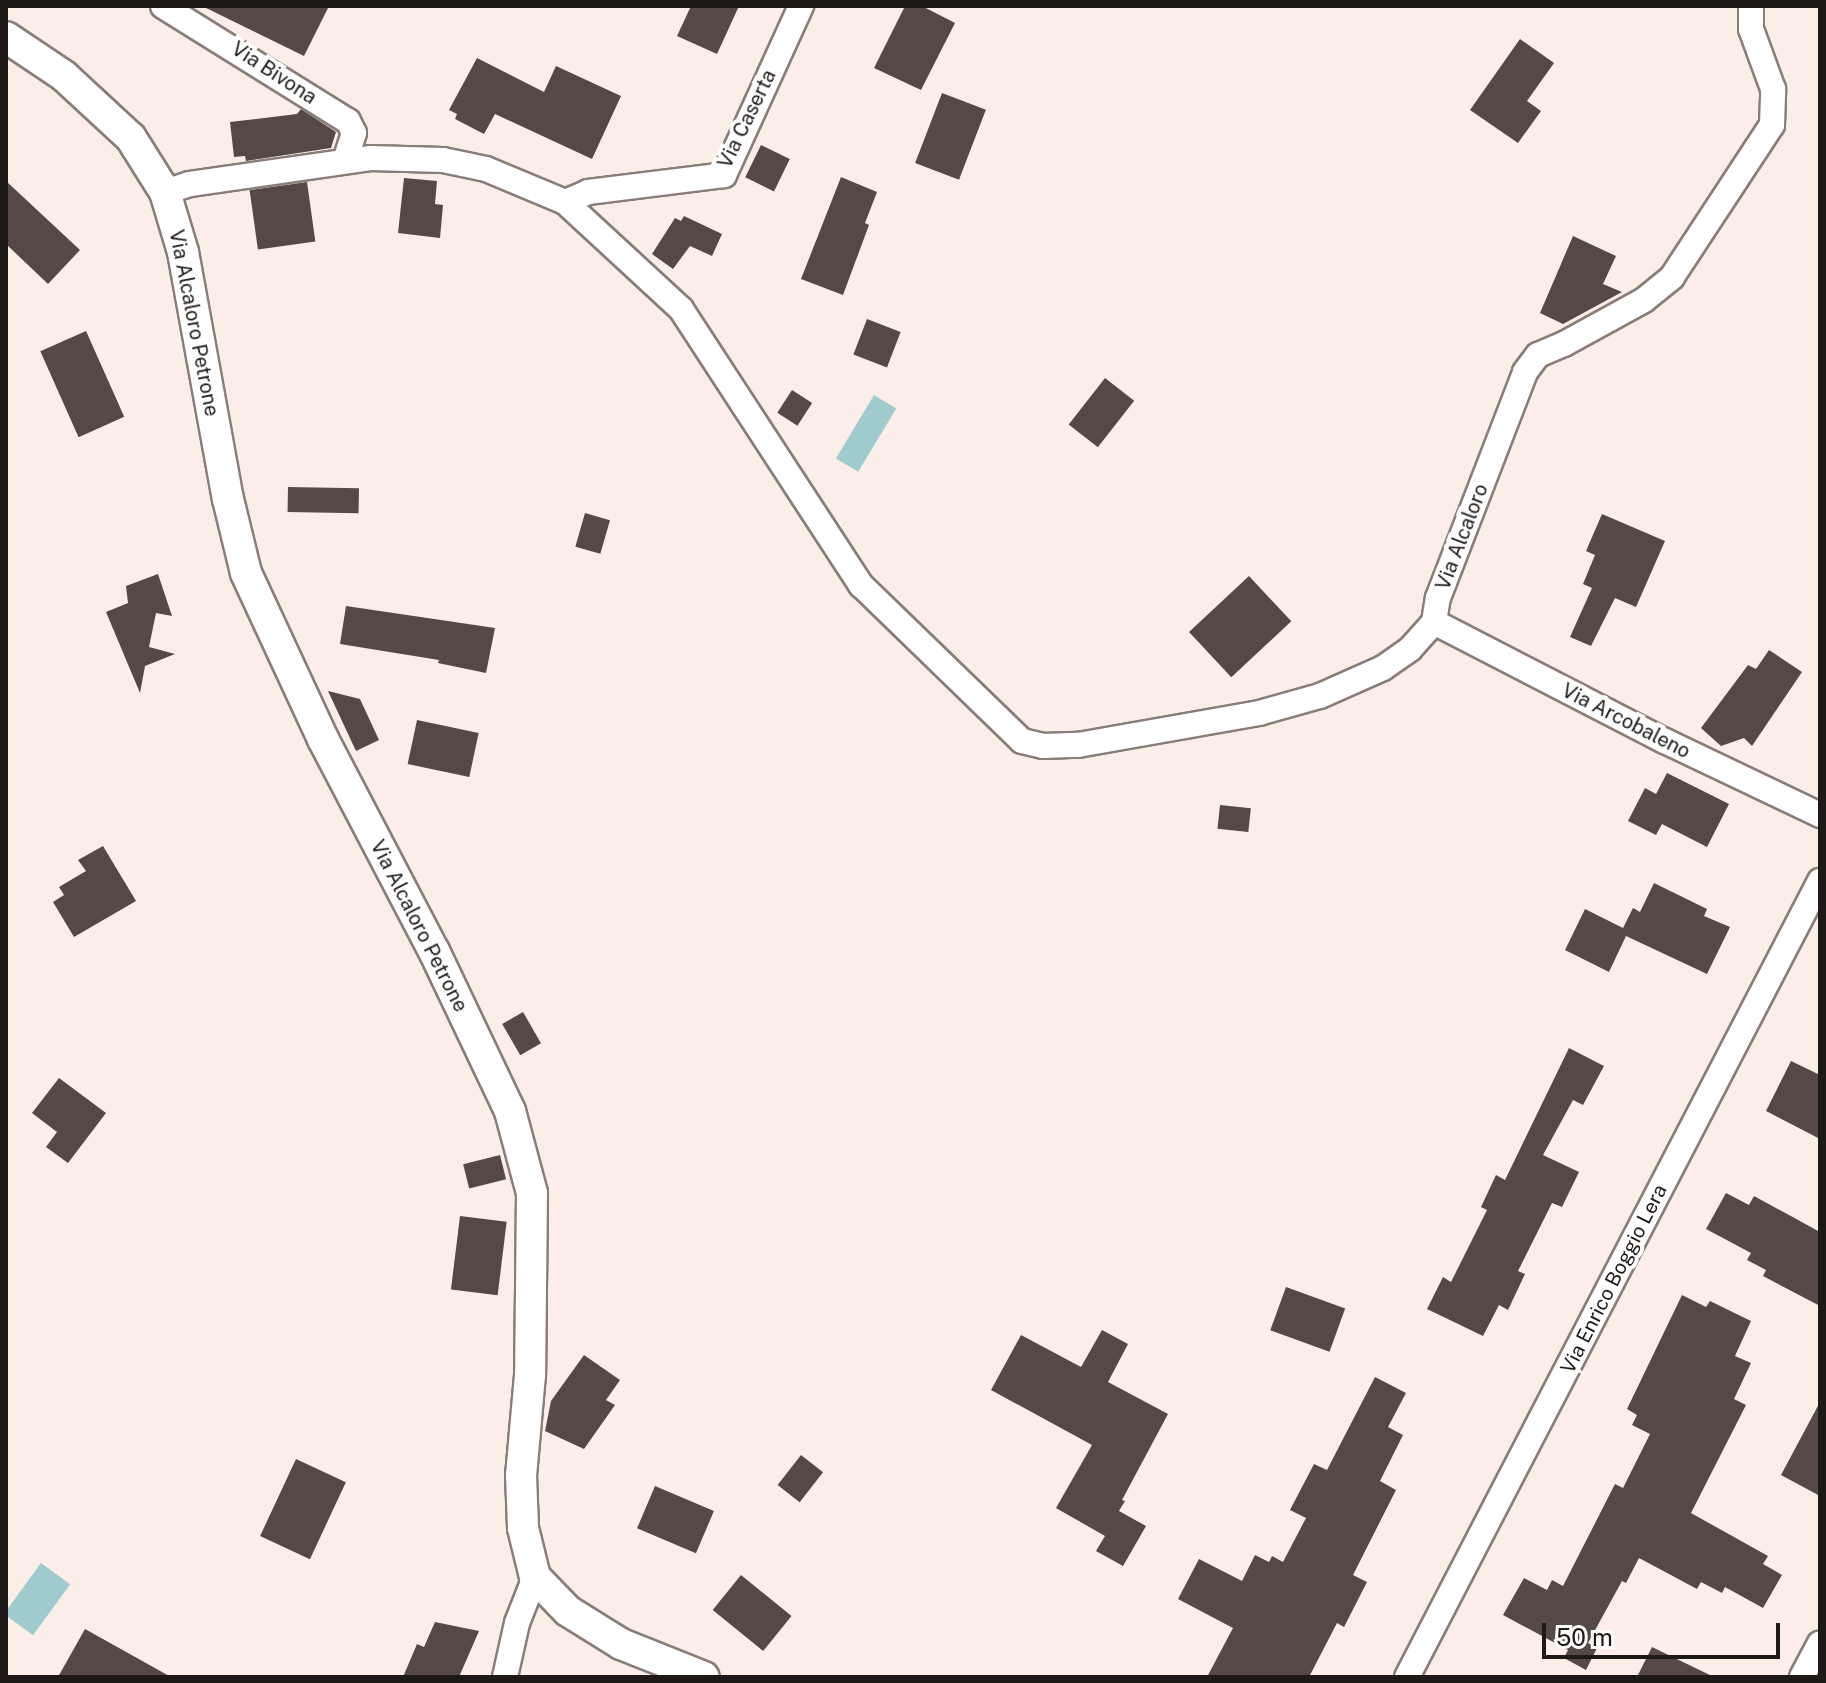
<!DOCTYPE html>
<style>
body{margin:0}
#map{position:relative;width:1826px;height:1683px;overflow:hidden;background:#fbeee8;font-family:"Public Sans",sans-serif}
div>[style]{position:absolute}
.water>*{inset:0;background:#a0cbce;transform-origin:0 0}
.building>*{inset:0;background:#544944;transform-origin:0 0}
.roads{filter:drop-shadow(2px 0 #897d78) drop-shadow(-2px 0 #897d78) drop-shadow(0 2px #897d78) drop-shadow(0 -2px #897d78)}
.minor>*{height:24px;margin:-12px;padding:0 12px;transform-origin:12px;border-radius:12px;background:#fff}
.tertiary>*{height:30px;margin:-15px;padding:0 15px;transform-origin:15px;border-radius:15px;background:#fff}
span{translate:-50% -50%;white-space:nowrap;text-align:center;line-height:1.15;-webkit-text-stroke:8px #fefefe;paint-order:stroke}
.street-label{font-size:20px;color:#1e1917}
.frame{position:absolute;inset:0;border:8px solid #1e1917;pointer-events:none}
.scale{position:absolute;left:1542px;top:1623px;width:238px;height:36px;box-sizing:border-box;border:4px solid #1e1917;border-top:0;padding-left:10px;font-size:24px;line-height:28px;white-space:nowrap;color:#1e1917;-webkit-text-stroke:6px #fefefe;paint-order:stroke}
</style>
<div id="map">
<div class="water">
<div style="left:874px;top:395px;width:26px;height:74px;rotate:31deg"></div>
<div style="left:41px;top:1563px;width:36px;height:63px;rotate:36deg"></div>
</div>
<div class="building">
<div style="clip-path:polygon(202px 6px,329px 6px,304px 56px)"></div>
<div style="clip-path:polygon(691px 6px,739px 6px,717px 54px,677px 36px)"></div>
<div style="clip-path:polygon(905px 6px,922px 6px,955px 23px,921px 90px,874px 68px)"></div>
<div style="clip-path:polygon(1520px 39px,1554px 63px,1527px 101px,1541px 111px,1518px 143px,1470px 110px)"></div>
<div style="clip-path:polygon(477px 58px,544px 92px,556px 66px,621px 96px,592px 159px,495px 114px,484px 134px,455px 119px,457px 114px,449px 110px)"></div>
<div style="left:942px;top:93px;width:47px;height:75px;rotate:21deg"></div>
<div style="clip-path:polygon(301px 109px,336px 132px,331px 148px,246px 161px,245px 156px,234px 157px,230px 122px,297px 114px)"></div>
<div style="left:761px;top:145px;width:32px;height:36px;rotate:26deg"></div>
<div style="clip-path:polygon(841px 177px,877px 192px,865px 223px,869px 225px,843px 295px,801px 279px)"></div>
<div style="clip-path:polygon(404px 178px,437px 181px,435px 204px,443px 205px,440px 238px,398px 233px)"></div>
<div style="clip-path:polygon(6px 181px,80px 250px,48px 284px,6px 244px)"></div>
<div style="left:307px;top:182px;width:60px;height:58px;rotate:82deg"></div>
<div style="clip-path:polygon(684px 216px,722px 234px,712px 256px,690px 246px,673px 269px,652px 254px,675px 218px,681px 221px)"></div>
<div style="clip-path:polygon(1573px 236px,1616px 256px,1603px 284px,1622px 292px,1563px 324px,1540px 313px)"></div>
<div style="left:867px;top:319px;width:36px;height:38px;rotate:21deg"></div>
<div style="left:86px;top:331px;width:94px;height:50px;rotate:66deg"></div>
<div style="left:1105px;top:378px;width:37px;height:59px;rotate:38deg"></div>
<div style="left:792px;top:390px;width:24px;height:27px;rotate:33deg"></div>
<div style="left:288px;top:487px;width:71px;height:25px;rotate:1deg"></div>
<div style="left:585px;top:513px;width:26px;height:35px;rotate:16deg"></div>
<div style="clip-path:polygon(1602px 514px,1665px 541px,1636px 607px,1615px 598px,1591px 646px,1570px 637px,1592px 588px,1583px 584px,1595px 555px,1586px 551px)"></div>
<div style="clip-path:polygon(158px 574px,172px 616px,156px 613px,149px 647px,175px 654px,145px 666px,140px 693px,106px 612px,128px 603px,126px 586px)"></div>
<div style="left:1249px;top:576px;width:62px;height:82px;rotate:47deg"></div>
<div style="clip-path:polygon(346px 606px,495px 628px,486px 673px,438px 663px,439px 660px,340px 644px)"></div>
<div style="clip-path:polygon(1769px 650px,1802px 672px,1752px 746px,1744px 738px,1721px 746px,1701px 728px,1748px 665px,1756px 669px)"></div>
<div style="clip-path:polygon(328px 691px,360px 699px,379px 740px,356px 751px)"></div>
<div style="left:417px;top:720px;width:63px;height:45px;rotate:12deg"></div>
<div style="clip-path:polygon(1667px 773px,1729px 804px,1707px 847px,1662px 824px,1656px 835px,1628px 821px,1645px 788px,1656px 794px)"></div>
<div style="left:1220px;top:805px;width:31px;height:24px;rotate:6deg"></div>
<div style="clip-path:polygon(103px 846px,136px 901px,74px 937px,53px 902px,64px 895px,59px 887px,86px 871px,78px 860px)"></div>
<div style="clip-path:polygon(1654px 883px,1707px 909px,1704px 916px,1730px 927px,1707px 974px,1626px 936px,1609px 972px,1565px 950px,1585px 909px,1623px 928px,1633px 908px,1640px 912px)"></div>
<div style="left:523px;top:1012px;width:36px;height:24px;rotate:60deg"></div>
<div style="clip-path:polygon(1569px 1048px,1604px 1066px,1583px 1105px,1573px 1100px,1543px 1155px,1579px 1172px,1562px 1207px,1552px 1203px,1518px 1271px,1525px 1274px,1508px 1310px,1499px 1305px,1483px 1336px,1427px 1309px,1443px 1277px,1451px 1282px,1487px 1210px,1481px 1207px,1496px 1175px,1505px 1180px)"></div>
<div style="clip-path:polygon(1791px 1061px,1820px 1075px,1820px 1139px,1766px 1111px)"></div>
<div style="clip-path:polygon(59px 1078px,106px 1113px,68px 1163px,46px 1147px,57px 1132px,32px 1113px)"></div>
<div style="left:500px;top:1155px;width:25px;height:38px;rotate:76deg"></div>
<div style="clip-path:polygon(1726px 1193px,1749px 1205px,1754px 1196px,1820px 1232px,1820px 1306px,1763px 1276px,1766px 1270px,1747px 1260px,1751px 1253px,1706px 1229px)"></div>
<div style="left:460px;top:1216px;width:47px;height:74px;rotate:7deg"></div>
<div style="left:1286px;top:1287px;width:63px;height:46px;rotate:20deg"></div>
<div style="clip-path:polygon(1682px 1295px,1706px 1307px,1710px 1301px,1751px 1321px,1735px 1356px,1751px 1363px,1734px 1399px,1746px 1405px,1691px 1513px,1768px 1556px,1763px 1564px,1782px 1575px,1763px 1608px,1725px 1587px,1722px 1593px,1701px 1582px,1697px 1589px,1639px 1558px,1626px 1583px,1622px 1581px,1588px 1643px,1597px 1648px,1586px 1670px,1564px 1658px,1568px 1650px,1503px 1615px,1524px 1578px,1547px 1590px,1552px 1580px,1563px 1586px,1615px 1484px,1623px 1488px,1650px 1434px,1632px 1425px,1637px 1415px,1627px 1409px)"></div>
<div style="clip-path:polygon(1102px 1330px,1128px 1344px,1108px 1382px,1168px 1414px,1122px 1500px,1125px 1501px,1119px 1511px,1146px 1526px,1123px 1566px,1096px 1551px,1105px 1536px,1056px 1508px,1092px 1445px,991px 1390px,1021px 1335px,1081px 1367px)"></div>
<div style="clip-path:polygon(584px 1355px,620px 1380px,606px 1400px,615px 1405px,584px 1449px,545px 1431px,551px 1401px)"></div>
<div style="clip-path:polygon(1375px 1377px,1406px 1393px,1388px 1427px,1403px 1435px,1380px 1481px,1396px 1490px,1353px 1575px,1367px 1582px,1344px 1627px,1337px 1623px,1309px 1677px,1207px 1677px,1233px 1628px,1178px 1599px,1199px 1559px,1242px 1581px,1255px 1555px,1269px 1562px,1272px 1556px,1283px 1562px,1306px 1518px,1290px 1510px,1314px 1464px,1327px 1470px)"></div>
<div style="clip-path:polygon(1820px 1402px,1820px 1496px,1781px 1475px)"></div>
<div style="left:801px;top:1455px;width:28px;height:38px;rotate:38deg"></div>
<div style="left:296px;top:1459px;width:55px;height:85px;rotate:25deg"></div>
<div style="left:655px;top:1486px;width:64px;height:46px;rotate:23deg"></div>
<div style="left:741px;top:1575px;width:65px;height:45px;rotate:39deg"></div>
<div style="clip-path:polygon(435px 1622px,479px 1631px,459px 1677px,403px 1677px,417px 1644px,424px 1647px)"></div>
<div style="clip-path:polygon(85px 1629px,171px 1677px,58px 1677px)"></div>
<div style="clip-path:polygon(1652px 1647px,1714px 1677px,1637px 1677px)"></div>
</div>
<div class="roads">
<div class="minor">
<div style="left:163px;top:6px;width:218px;rotate:31.9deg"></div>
<div style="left:348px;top:121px;width:13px;rotate:63deg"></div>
<div style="left:354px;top:133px;width:28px;rotate:108deg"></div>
<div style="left:165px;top:192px;width:26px;rotate:-18deg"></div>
<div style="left:190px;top:184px;width:182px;rotate:-8.2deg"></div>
<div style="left:370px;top:158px;width:73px;rotate:1.6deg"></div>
<div style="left:443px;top:160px;width:44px;rotate:11.8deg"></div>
<div style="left:486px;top:169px;width:86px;rotate:22.7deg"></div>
<div style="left:565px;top:202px;width:158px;rotate:42.7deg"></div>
<div style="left:681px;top:309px;width:330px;rotate:56.9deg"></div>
<div style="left:861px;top:585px;width:224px;rotate:44.1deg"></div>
<div style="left:1022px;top:741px;width:22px;rotate:13deg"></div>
<div style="left:1043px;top:746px;width:35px;rotate:-2deg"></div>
<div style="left:1078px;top:745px;width:184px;rotate:-10deg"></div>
<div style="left:1259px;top:713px;width:63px;rotate:-15.6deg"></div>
<div style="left:1320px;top:696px;width:69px;rotate:-24deg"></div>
<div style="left:1383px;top:668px;width:33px;rotate:-35deg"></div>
<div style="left:1410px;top:649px;width:36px;rotate:-48deg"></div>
<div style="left:1434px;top:622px;width:24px;rotate:-81deg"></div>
<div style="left:1438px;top:598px;width:242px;rotate:-68.9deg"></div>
<div style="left:1525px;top:372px;width:21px;rotate:-53deg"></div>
<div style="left:1538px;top:355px;width:28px;rotate:-23deg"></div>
<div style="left:1564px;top:344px;width:91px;rotate:-28.8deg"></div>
<div style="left:1644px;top:300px;width:36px;rotate:-39deg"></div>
<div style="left:1672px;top:277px;width:182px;rotate:-56.7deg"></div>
<div style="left:1772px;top:125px;width:36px;rotate:-88deg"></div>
<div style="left:1773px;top:89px;width:64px;rotate:-110.1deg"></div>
<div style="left:1751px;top:29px;width:23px;rotate:-90deg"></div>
<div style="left:565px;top:202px;width:25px;rotate:-23deg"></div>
<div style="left:588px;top:192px;width:137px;rotate:-7.1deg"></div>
<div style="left:724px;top:175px;width:186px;rotate:-65.5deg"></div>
<div style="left:1434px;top:622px;width:260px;rotate:27.3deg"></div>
<div style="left:1665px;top:741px;width:172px;rotate:25.5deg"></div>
<div style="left:505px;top:1677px;width:55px;rotate:-77.5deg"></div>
<div style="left:517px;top:1623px;width:49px;rotate:-68.6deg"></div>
<div style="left:1407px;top:1677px;width:897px;rotate:-62.58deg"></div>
<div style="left:1802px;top:1677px;width:38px;rotate:-62deg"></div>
</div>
<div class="tertiary">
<div style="left:6px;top:37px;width:70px;rotate:33.9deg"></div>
<div style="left:64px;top:76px;width:91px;rotate:42.8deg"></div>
<div style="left:131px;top:138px;width:64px;rotate:57.8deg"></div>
<div style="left:165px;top:192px;width:63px;rotate:73.3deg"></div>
<div style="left:183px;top:252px;width:251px;rotate:79.7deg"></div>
<div style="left:228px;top:499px;width:76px;rotate:76.3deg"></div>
<div style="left:246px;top:573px;width:183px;rotate:65.1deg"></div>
<div style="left:323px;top:739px;width:239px;rotate:62.4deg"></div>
<div style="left:434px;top:951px;width:177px;rotate:64.6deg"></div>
<div style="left:510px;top:1111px;width:85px;rotate:75deg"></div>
<div style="left:532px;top:1193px;width:182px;rotate:90.6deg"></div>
<div style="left:530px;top:1375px;width:100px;rotate:95.1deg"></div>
<div style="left:521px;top:1475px;width:53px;rotate:87.8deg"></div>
<div style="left:523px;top:1528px;width:50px;rotate:76.2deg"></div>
<div style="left:535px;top:1577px;width:47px;rotate:45.9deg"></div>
<div style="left:568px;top:1611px;width:62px;rotate:31.9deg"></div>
<div style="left:621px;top:1644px;width:89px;rotate:21.7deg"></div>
</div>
</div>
<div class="street-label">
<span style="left:274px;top:73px;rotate:33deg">Via Bivona</span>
<span style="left:747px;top:119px;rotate:-64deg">Via Caserta</span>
<span style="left:194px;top:323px;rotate:79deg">Via Alcaloro Petrone</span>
<span style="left:1462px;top:537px;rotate:-69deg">Via Alcaloro</span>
<span style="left:1626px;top:721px;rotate:27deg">Via Arcobaleno</span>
<span style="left:419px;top:926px;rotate:63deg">Via Alcaloro Petrone</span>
<span style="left:1614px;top:1279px;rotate:-63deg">Via Enrico Boggio Lera</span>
</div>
<div class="frame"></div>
<div class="scale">50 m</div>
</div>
